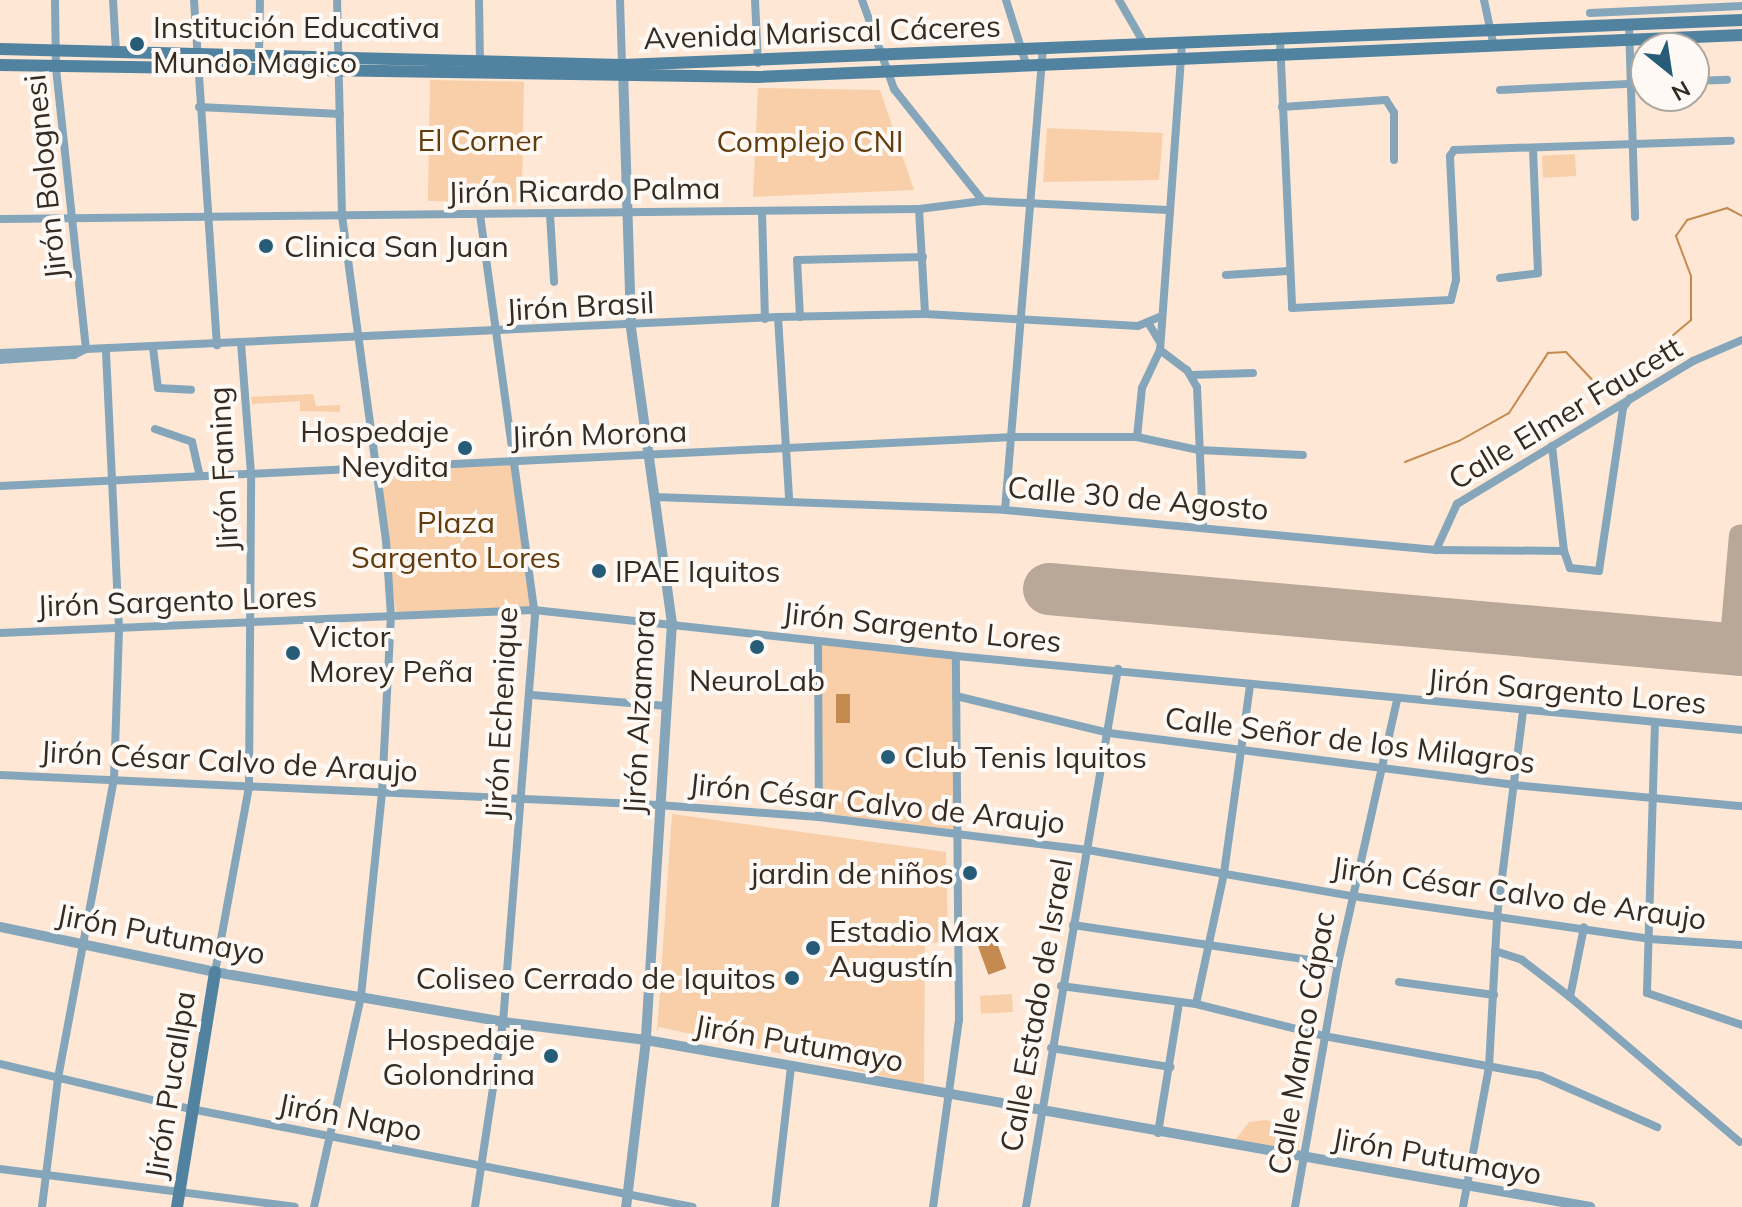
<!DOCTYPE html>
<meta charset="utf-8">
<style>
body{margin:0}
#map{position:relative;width:1742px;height:1207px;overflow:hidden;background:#fee8d5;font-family:Mulish,sans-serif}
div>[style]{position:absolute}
.green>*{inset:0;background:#f8cfa9;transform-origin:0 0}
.water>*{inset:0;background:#c48a50;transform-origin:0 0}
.stream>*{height:2px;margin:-1px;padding:0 1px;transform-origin:1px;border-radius:1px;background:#c48a50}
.taxiway>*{height:22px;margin:-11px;padding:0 11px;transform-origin:11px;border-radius:11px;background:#b9a798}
.runway>*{height:52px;margin:-26px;padding:0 26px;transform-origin:26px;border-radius:26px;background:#b9a798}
.minor>*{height:8px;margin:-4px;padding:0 4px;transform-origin:4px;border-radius:4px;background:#85a6ba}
.tertiary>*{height:10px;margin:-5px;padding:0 5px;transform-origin:5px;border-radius:5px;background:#85a6ba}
.secondary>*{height:12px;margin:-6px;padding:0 6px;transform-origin:6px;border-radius:6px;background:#5183a0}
.dots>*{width:22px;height:22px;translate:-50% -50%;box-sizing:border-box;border:4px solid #fef9f4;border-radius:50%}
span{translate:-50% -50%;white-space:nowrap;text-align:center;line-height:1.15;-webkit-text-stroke:8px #fef9f4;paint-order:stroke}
.poi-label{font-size:30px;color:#352b22}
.left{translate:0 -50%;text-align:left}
.right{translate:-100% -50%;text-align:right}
.street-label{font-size:30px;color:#352b22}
.park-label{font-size:30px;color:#633c0e}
.north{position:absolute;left:1630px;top:32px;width:80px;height:80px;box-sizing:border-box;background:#fef9f4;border:2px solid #aea7a0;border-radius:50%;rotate:150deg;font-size:22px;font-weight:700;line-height:32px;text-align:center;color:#352b22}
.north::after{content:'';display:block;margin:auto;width:28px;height:36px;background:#275c78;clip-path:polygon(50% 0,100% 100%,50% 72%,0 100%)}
</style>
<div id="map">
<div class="green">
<div style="left:430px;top:80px;width:94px;height:121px;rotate:1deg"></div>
<div style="clip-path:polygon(758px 88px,880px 90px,914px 190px,753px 197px)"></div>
<div style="clip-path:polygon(1047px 128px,1163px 133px,1159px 180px,1043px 182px)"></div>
<div style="left:1575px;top:154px;width:22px;height:33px;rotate:87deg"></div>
<div style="clip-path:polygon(313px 394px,316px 406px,340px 405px,340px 412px,300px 411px,300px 401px,252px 404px,251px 397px)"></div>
<div style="clip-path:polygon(515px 460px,534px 610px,397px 616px,375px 467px)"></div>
<div style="clip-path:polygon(818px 641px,956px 656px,957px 837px,819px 817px)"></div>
<div style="clip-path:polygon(672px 814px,946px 852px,948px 942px,925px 943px,924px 1085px,659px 1027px,657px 1033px)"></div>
<div style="left:1012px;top:994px;width:18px;height:32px;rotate:87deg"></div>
<div style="clip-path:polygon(1265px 1120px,1302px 1127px,1298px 1149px,1287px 1152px,1233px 1143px,1249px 1122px)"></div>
</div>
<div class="water">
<div style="left:836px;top:694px;width:14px;height:29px"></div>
<div style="left:996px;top:940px;width:30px;height:19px;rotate:70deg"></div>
</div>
<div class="stream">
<div style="left:1405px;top:462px;width:58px;rotate:-21.3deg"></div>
<div style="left:1459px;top:441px;width:57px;rotate:-29.2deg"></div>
<div style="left:1509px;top:413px;width:72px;rotate:-57deg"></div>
<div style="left:1548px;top:353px;width:18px;rotate:-3deg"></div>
<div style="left:1566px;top:352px;width:47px;rotate:46.7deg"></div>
<div style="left:1598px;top:386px;width:24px;rotate:-17deg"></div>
<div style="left:1621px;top:379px;width:92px;rotate:-40.1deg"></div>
<div style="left:1691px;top:320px;width:44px;rotate:-90deg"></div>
<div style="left:1691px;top:276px;width:43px;rotate:-110.6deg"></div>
<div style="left:1676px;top:236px;width:19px;rotate:-55deg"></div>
<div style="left:1687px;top:220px;width:42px;rotate:-16.7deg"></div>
<div style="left:1727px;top:208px;width:17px;rotate:28deg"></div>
</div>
<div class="taxiway">
<div style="left:1730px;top:649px;width:114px;rotate:-85deg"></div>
</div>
<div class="runway">
<div style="left:1049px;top:589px;width:696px;rotate:5.03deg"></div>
</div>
<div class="minor">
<div style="left:113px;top:0;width:51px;rotate:86.6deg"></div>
<div style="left:194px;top:0;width:346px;rotate:86.2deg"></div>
<div style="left:479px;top:0;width:65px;rotate:89.1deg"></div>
<div style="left:620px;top:0;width:65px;rotate:88.2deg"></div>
<div style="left:755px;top:0;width:63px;rotate:87.3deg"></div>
<div style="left:862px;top:0;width:95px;rotate:70.2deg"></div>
<div style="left:894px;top:89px;width:143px;rotate:51.5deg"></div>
<div style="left:1006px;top:0;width:67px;rotate:72.6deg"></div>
<div style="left:1119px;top:0;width:52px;rotate:60deg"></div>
<div style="left:1484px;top:0;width:43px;rotate:77.9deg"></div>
<div style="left:1590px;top:13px;width:152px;rotate:-2.6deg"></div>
<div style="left:1629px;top:25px;width:192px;rotate:88.2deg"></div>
<div style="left:1280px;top:40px;width:268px;rotate:87.4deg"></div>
<div style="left:1292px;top:308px;width:159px;rotate:-2.9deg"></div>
<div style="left:1451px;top:300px;width:21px;rotate:-76deg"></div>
<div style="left:1456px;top:280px;width:124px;rotate:-92.8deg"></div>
<div style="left:1450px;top:156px;width:7px;rotate:-56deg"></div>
<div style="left:1454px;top:150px;width:277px;rotate:-1.9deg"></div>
<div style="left:1182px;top:44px;width:307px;rotate:94.1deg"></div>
<div style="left:1160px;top:350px;width:34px;rotate:37deg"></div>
<div style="left:1187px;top:370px;width:20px;rotate:60deg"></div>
<div style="left:1197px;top:387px;width:139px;rotate:87.5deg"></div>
<div style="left:259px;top:56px;width:56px;rotate:-89deg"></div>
<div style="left:1694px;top:81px;width:33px;rotate:-2deg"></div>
<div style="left:1500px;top:90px;width:146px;rotate:-2.7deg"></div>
<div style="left:199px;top:107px;width:141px;rotate:2.8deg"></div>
<div style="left:1282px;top:107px;width:104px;rotate:-3.9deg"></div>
<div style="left:1386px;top:100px;width:15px;rotate:58deg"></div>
<div style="left:1394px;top:113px;width:47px;rotate:90deg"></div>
<div style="left:919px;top:209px;width:105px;rotate:86.7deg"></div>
<div style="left:762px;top:212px;width:107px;rotate:88.4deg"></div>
<div style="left:550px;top:214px;width:68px;rotate:86.6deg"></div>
<div style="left:0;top:219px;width:919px;rotate:-0.62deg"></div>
<div style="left:919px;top:209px;width:64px;rotate:-7.1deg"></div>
<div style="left:983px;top:201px;width:185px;rotate:2.8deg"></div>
<div style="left:1226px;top:275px;width:62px;rotate:-3.7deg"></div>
<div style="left:1500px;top:278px;width:38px;rotate:-7deg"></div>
<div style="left:1538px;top:273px;width:124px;rotate:-92.3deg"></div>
<div style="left:778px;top:317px;width:182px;rotate:86.5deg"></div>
<div style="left:800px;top:317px;width:57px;rotate:-93deg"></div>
<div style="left:797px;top:260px;width:126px;rotate:-1.4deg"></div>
<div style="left:1149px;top:324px;width:21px;rotate:59deg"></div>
<div style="left:153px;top:348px;width:40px;rotate:82.9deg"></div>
<div style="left:158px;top:388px;width:33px;rotate:3deg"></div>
<div style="left:0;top:353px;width:86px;rotate:-2.7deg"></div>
<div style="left:86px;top:349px;width:285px;rotate:-96.1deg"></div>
<div style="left:56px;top:66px;width:66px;rotate:-90.9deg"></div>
<div style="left:0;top:360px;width:74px;rotate:-3.9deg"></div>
<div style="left:74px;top:355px;width:13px;rotate:-27deg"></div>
<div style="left:86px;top:349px;width:693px;rotate:-2.65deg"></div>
<div style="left:778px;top:317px;width:147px;rotate:-1.2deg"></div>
<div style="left:925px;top:314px;width:213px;rotate:3.2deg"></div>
<div style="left:1138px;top:326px;width:26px;rotate:-23deg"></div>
<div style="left:1191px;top:375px;width:62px;rotate:-1.8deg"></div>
<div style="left:155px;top:429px;width:39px;rotate:19deg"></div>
<div style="left:192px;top:442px;width:35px;rotate:77deg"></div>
<div style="left:1137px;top:437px;width:49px;rotate:-84.2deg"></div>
<div style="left:1142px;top:388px;width:42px;rotate:-64.7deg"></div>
<div style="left:1552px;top:446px;width:106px;rotate:83.5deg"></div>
<div style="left:0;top:486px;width:1014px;rotate:-2.77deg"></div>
<div style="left:1013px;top:437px;width:124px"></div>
<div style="left:1137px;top:437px;width:62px;rotate:12deg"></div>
<div style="left:1198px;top:450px;width:105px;rotate:2.7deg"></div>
<div style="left:655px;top:497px;width:350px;rotate:2.1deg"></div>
<div style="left:1005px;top:510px;width:433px;rotate:5.3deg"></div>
<div style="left:1436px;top:550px;width:128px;rotate:0.4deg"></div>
<div style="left:1564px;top:551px;width:18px;rotate:71deg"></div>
<div style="left:1570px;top:568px;width:29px;rotate:6deg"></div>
<div style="left:1599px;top:571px;width:165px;rotate:-81.6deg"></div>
<div style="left:1623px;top:408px;width:12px;rotate:-55deg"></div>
<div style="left:1005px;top:510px;width:462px;rotate:-85.3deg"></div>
<div style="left:1436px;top:550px;width:51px;rotate:-65.5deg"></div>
<div style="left:1457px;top:504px;width:276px;rotate:-31.2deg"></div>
<div style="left:1693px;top:361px;width:53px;rotate:-23.2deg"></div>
<div style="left:0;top:633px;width:534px;rotate:-2.47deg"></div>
<div style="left:534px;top:610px;width:424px;rotate:6.2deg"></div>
<div style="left:956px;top:656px;width:789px;rotate:5.38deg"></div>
<div style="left:818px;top:641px;width:176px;rotate:89.7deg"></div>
<div style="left:532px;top:695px;width:135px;rotate:4.7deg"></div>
<div style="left:956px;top:696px;width:157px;rotate:13.6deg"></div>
<div style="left:1109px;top:733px;width:408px;rotate:7.3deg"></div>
<div style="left:1514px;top:785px;width:229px;rotate:5.3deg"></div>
<div style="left:1655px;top:722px;width:271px;rotate:91.7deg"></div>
<div style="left:1647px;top:993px;width:100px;rotate:18.6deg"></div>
<div style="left:0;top:775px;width:660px;rotate:2.61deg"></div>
<div style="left:659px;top:805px;width:160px;rotate:4.3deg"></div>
<div style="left:819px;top:817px;width:271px;rotate:7deg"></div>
<div style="left:1088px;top:850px;width:268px;rotate:9.9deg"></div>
<div style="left:1352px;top:896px;width:300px;rotate:8.2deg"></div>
<div style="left:1649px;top:939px;width:93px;rotate:3.7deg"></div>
<div style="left:1073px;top:925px;width:268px;rotate:8.4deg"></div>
<div style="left:1495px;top:951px;width:28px;rotate:18deg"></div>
<div style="left:1522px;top:960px;width:61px;rotate:37.6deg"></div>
<div style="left:1570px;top:997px;width:223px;rotate:40.5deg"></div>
<div style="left:215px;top:972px;width:189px;rotate:-79.6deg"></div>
<div style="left:249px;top:786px;width:313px;rotate:-89.6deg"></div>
<div style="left:251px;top:473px;width:129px;rotate:-94.4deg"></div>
<div style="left:1399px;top:982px;width:96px;rotate:7.8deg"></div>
<div style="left:1061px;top:986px;width:136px;rotate:7.6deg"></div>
<div style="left:1196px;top:1004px;width:132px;rotate:14deg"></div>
<div style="left:1324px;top:1036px;width:221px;rotate:10.4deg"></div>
<div style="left:1541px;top:1076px;width:127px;rotate:23.7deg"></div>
<div style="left:1570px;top:997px;width:71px;rotate:-78.7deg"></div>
<div style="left:1196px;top:1004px;width:134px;rotate:-77.9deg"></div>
<div style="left:1224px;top:873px;width:190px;rotate:-82.1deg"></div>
<div style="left:1051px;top:1048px;width:121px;rotate:9.1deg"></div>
<div style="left:0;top:1064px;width:196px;rotate:13.3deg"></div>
<div style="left:191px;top:1109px;width:511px;rotate:11.05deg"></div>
<div style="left:1158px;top:1133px;width:132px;rotate:-80.8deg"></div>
<div style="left:0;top:1169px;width:297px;rotate:7.3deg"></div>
<div style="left:42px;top:1207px;width:130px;rotate:-82.9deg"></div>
<div style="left:58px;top:1078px;width:303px;rotate:-79.4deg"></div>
<div style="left:114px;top:780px;width:152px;rotate:-88.1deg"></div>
<div style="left:119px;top:628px;width:277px;rotate:-92.7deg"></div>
<div style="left:314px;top:1207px;width:216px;rotate:-77.4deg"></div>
<div style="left:361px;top:996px;width:205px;rotate:-84.1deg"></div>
<div style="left:382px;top:792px;width:176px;rotate:-87.1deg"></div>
<div style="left:391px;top:616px;width:75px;rotate:-93.8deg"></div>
<div style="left:386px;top:541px;width:327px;rotate:-97.7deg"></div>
<div style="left:342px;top:217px;width:217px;rotate:-91.3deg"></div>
<div style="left:475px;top:1207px;width:187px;rotate:-81.4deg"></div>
<div style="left:503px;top:1022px;width:407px;rotate:-85.5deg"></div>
<div style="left:535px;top:616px;width:405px;rotate:-97.8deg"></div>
<div style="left:775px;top:1207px;width:141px;rotate:-83.5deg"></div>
<div style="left:933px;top:1207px;width:189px;rotate:-82.1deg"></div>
<div style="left:959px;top:1020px;width:364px;rotate:-90.5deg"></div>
<div style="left:1026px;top:1207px;width:546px;rotate:-80.3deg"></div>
<div style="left:1295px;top:1207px;width:247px;rotate:-80deg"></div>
<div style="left:1338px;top:964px;width:271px;rotate:-77.4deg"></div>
<div style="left:1463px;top:1207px;width:142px;rotate:-79.5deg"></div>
<div style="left:1489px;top:1067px;width:150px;rotate:-86.9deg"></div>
<div style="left:1497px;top:917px;width:209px;rotate:-82.8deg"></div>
</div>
<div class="tertiary">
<div style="left:623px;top:70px;width:258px;rotate:88.2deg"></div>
<div style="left:631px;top:328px;width:298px;rotate:82.1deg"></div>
<div style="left:672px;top:623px;width:418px;rotate:93.6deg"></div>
<div style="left:646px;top:1040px;width:168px;rotate:96.8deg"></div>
<div style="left:0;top:927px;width:220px;rotate:11.8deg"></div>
<div style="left:215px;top:972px;width:292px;rotate:9.8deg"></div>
<div style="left:503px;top:1022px;width:144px;rotate:7.2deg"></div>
<div style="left:646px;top:1040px;width:959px;rotate:10.03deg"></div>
</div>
<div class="secondary">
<div style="left:0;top:49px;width:622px;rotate:1.47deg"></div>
<div style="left:622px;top:65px;width:1121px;rotate:-2.3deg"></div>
<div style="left:0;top:65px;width:758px;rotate:0.91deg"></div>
<div style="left:758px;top:77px;width:985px;rotate:-2.44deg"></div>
<div style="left:177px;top:1207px;width:238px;rotate:-80.8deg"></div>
</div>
<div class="dots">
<div style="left:137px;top:44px;background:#275c78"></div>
<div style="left:266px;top:246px;background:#275c78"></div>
<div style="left:465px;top:448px;background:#275c78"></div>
<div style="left:599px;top:571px;background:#275c78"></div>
<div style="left:757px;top:647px;background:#275c78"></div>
<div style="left:293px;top:653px;background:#275c78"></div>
<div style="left:888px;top:757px;background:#275c78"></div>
<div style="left:970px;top:873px;background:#275c78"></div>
<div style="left:813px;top:948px;background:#275c78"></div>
<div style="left:792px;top:978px;background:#275c78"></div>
<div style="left:551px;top:1056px;background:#275c78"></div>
</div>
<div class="poi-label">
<span class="left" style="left:153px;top:44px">Institución Educativa<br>Mundo Magico</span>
<span class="left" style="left:284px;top:246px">Clinica San Juan</span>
<span class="right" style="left:449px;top:448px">Hospedaje<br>Neydita</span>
<span class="left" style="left:615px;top:571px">IPAE Iquitos</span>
<span class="left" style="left:309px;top:653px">Victor<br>Morey Peña</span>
<span style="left:757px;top:680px">NeuroLab</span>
<span class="left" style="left:904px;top:757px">Club Tenis Iquitos</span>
<span class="right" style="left:954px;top:873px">jardin de niños</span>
<span class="left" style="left:829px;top:948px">Estadio Max<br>Augustín</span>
<span class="right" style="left:776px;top:978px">Coliseo Cerrado de Iquitos</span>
<span class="right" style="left:535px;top:1056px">Hospedaje<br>Golondrina</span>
</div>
<div class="street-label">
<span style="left:822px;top:32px;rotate:-2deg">Avenida Mariscal Cáceres</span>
<span style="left:45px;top:177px;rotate:-96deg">Jirón Bolognesi</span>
<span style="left:584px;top:190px;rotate:-1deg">Jirón Ricardo Palma</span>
<span style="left:580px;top:306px;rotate:-3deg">Jirón Brasil</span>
<span style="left:1565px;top:413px;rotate:-31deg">Calle Elmer Faucett</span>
<span style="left:599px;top:434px;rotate:-2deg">Jirón Morona</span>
<span style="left:223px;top:469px;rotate:-93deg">Jirón Faning</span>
<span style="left:1138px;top:498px;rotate:5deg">Calle 30 de Agosto</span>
<span style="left:177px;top:601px;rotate:-2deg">Jirón Sargento Lores</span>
<span style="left:922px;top:627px;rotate:6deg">Jirón Sargento Lores</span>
<span style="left:1567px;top:691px;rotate:5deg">Jirón Sargento Lores</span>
<span style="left:639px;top:712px;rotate:-87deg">Jirón Alzamora</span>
<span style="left:501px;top:713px;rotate:-87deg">Jirón Echenique</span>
<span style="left:1350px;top:740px;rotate:7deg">Calle Señor de los Milagros</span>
<span style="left:229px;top:761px;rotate:3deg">Jirón César Calvo de Araujo</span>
<span style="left:877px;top:803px;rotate:6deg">Jirón César Calvo de Araujo</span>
<span style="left:1519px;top:893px;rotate:8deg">Jirón César Calvo de Araujo</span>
<span style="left:161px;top:934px;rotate:11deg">Jirón Putumayo</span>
<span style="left:1036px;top:1005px;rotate:-80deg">Calle Estado de Israel</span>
<span style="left:799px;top:1043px;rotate:10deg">Jirón Putumayo</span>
<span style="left:1301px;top:1043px;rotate:-80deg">Calle Manco Cápac</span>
<span style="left:170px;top:1085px;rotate:-81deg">Jirón Pucallpa</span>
<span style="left:350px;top:1117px;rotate:11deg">Jirón Napo</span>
<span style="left:1437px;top:1156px;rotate:10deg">Jirón Putumayo</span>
</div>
<div class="park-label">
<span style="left:480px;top:140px">El Corner</span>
<span style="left:810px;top:141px">Complejo CNI</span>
<span style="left:456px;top:539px">Plaza<br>Sargento Lores</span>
</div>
<div class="north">N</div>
</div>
